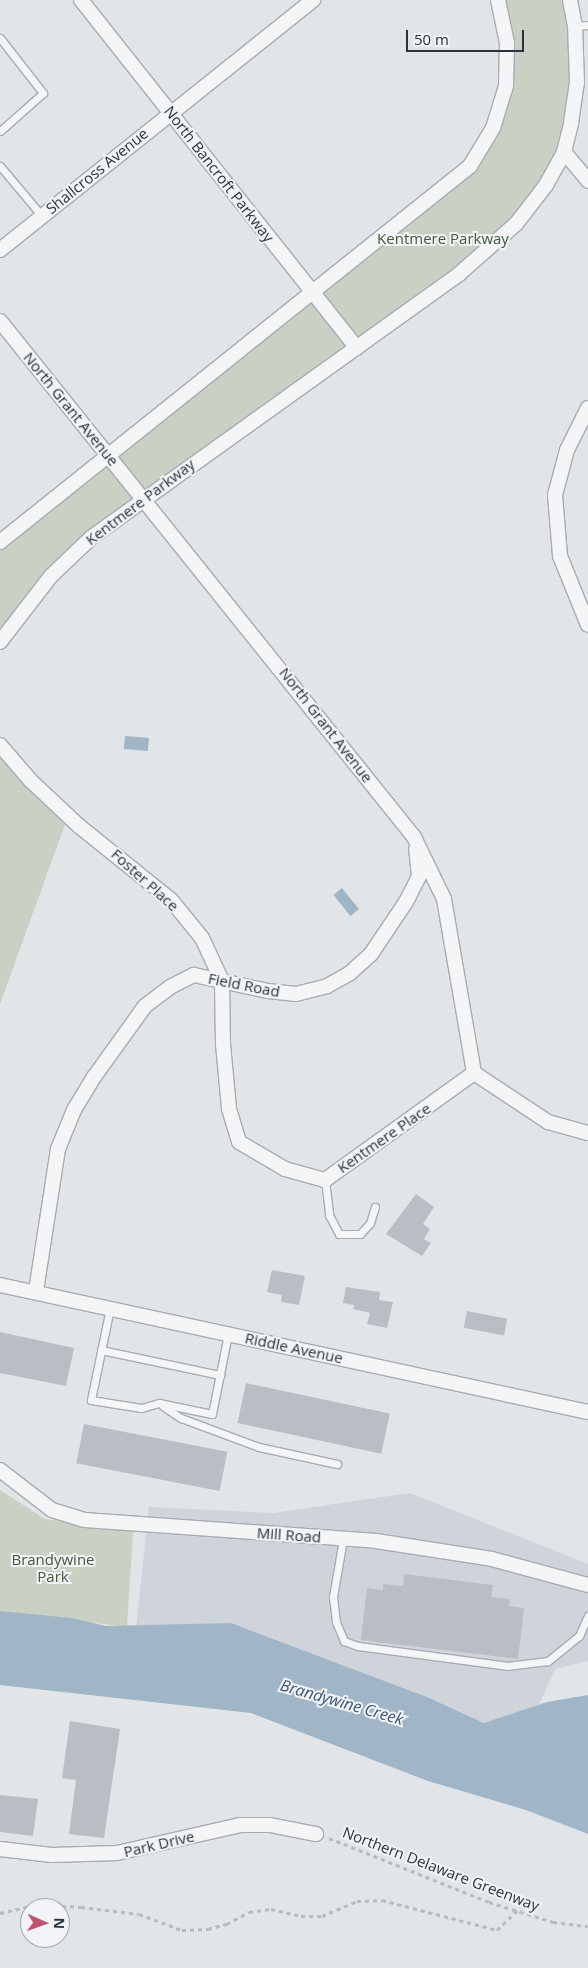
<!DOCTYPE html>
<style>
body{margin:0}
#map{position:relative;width:588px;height:1968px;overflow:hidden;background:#e1e5e8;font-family:"Open Sans",sans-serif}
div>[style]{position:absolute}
.built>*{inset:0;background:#cfd4da}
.green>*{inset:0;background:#c8d1c3}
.water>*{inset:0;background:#a0b5c5;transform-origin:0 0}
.building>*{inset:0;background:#b9bec5;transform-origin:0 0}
.path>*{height:3px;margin-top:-1.5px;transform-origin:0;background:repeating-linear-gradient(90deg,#b7bbc0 0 4px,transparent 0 8px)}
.roads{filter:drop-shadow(1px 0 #a7acb2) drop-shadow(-1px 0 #a7acb2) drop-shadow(0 1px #a7acb2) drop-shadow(0 -1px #a7acb2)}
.lane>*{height:7px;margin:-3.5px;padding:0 3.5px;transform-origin:3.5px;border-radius:3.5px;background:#f3f5f7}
.street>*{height:14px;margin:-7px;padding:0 7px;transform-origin:7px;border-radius:7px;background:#f3f5f7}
span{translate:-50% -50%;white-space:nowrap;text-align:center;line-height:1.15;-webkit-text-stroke:4px #f1f3f6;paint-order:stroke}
.street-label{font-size:15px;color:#2b343e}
.park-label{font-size:15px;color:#43593a}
.water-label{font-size:16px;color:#39566e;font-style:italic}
.north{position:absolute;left:20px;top:1898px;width:50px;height:50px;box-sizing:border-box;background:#f1f3f6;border:1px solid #a2a7ac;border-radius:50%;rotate:92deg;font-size:14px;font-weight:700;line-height:20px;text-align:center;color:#2b343e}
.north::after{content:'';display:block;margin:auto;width:18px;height:22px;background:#c0536f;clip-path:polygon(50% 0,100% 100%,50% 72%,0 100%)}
.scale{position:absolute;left:406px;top:30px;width:118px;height:22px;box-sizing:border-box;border:2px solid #2b343e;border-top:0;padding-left:6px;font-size:15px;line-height:18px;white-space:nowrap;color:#2b343e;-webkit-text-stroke:4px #f1f3f6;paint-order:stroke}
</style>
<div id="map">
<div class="built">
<div style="clip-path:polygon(410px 1493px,588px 1564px,588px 1661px,555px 1669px,539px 1705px,484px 1723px,427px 1697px,231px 1623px,136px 1627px,149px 1507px,273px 1513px)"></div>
</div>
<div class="green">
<div style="clip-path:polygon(498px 0,570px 0,577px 82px,564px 152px,516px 224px,92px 537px,0 641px,0 542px,470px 166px,506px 86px)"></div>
<div style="clip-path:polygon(0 745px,68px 816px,0 1004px)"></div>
<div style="clip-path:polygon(0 1490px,45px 1519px,133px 1532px,127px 1627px,0 1611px)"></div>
</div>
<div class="water">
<div style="left:125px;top:736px;width:24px;height:13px;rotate:5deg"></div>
<div style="left:342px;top:888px;width:27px;height:11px;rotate:51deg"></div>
<div style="clip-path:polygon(0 1611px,71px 1618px,106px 1626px,231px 1623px,427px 1697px,484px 1723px,547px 1702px,588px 1695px,588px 1834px,526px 1810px,428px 1781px,251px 1713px,0 1685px)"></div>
</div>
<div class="building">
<div style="clip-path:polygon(416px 1194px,434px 1207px,423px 1224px,430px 1229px,424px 1239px,431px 1243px,422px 1256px,386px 1234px)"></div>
<div style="clip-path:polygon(272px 1270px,305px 1276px,299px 1305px,281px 1302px,282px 1295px,267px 1292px)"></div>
<div style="clip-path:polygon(346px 1287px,380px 1292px,379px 1300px,393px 1302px,387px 1328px,367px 1324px,370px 1313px,353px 1309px,354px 1305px,343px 1303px)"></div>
<div style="left:467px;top:1311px;width:41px;height:17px;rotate:11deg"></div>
<div style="clip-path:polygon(0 1332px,74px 1348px,66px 1386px,0 1373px)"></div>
<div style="left:246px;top:1383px;width:147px;height:41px;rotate:12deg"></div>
<div style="left:84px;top:1424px;width:146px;height:40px;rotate:11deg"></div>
<div style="clip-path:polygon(404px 1574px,493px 1585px,491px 1597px,510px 1599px,509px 1606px,524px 1608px,518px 1659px,361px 1640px,367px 1588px,383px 1590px,383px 1584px,403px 1586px)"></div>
<div style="clip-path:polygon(70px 1721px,120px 1729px,104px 1838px,69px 1834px,76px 1780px,62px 1778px)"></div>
<div style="clip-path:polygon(0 1795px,38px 1799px,33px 1836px,0 1832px)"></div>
</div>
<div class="path">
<div style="left:329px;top:1838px;width:172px;rotate:21.8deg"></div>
<div style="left:489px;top:1902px;width:67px;rotate:17.4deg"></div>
<div style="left:553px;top:1922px;width:35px;rotate:7deg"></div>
<div style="left:0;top:1913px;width:39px;rotate:-13deg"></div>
<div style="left:38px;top:1904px;width:43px;rotate:4deg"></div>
<div style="left:81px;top:1907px;width:58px;rotate:6.9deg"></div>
<div style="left:139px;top:1914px;width:46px;rotate:20.4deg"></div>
<div style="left:182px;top:1930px;width:26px;rotate:-2deg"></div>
<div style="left:208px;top:1929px;width:20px;rotate:-15deg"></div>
<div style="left:227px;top:1924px;width:25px;rotate:-29deg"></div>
<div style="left:249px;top:1912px;width:22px;rotate:-8deg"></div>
<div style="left:271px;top:1909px;width:31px;rotate:13deg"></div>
<div style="left:301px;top:1916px;width:21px"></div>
<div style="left:322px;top:1916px;width:38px;rotate:-23deg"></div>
<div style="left:357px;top:1901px;width:25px;rotate:-2deg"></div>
<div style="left:382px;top:1900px;width:119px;rotate:14.6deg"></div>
<div style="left:497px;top:1930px;width:28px;rotate:-44deg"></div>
</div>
<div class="roads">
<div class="lane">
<div style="left:575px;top:26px;width:13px;rotate:-4deg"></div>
<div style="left:0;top:38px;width:70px;rotate:52deg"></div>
<div style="left:43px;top:93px;width:57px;rotate:138.5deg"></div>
<div style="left:0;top:166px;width:65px;rotate:50deg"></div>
<div style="left:325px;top:1180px;width:35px;rotate:83deg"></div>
<div style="left:329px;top:1215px;width:21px;rotate:62deg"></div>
<div style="left:339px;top:1234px;width:21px"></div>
<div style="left:360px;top:1234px;width:15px;rotate:-48deg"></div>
<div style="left:370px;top:1223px;width:17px;rotate:-73deg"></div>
<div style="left:110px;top:1308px;width:94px;rotate:101.7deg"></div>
<div style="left:91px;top:1400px;width:51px;rotate:9.1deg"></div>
<div style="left:141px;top:1408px;width:19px;rotate:-16deg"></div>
<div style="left:159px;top:1403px;width:54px;rotate:11.7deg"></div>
<div style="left:212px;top:1414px;width:82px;rotate:-78.7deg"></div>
<div style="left:101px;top:1350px;width:122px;rotate:11.9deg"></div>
<div style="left:163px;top:1406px;width:22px;rotate:34deg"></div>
<div style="left:181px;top:1418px;width:83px;rotate:20.4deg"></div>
<div style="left:259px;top:1447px;width:80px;rotate:12.3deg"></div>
<div style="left:343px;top:1539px;width:59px;rotate:99.8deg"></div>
<div style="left:333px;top:1597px;width:25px;rotate:83deg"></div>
<div style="left:336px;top:1622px;width:21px;rotate:67deg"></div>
<div style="left:344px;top:1641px;width:15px;rotate:20deg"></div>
<div style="left:358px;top:1646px;width:150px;rotate:7.6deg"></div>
<div style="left:507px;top:1666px;width:41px;rotate:-7deg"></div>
<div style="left:548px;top:1661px;width:40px;rotate:-39deg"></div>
<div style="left:579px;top:1636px;width:22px;rotate:-66deg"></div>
</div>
<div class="street">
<div style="left:81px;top:0;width:444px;rotate:51.6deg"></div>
<div style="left:564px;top:152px;width:38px;rotate:50deg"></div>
<div style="left:0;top:250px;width:401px;rotate:-38.6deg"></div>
<div style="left:0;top:321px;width:662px;rotate:51.26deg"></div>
<div style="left:414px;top:837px;width:69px;rotate:64.2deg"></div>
<div style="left:444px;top:899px;width:177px;rotate:80.2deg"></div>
<div style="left:474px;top:1073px;width:89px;rotate:33.5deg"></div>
<div style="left:548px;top:1122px;width:41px;rotate:15.4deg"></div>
<div style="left:588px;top:408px;width:47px;rotate:116.6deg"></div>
<div style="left:567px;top:450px;width:47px;rotate:104.9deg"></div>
<div style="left:555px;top:495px;width:61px;rotate:85.3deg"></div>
<div style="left:560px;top:556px;width:74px;rotate:67.9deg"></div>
<div style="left:0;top:542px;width:602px;rotate:-38.66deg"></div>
<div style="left:470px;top:166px;width:44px;rotate:-58.8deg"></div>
<div style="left:493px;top:128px;width:44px;rotate:-72.8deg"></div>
<div style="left:506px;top:86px;width:43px;rotate:-88.7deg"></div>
<div style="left:507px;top:43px;width:44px;rotate:-101.8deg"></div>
<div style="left:0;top:642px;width:83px;rotate:-52.3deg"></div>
<div style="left:51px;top:576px;width:57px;rotate:-43.6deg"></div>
<div style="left:92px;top:537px;width:452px;rotate:-35.6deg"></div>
<div style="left:459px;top:274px;width:76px;rotate:-41.3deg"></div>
<div style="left:516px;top:224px;width:49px;rotate:-52.4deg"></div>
<div style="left:546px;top:185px;width:38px;rotate:-61deg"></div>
<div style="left:564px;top:152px;width:30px;rotate:-76deg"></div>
<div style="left:571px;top:123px;width:41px;rotate:-81.7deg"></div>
<div style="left:577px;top:82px;width:56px;rotate:-92deg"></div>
<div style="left:575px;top:26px;width:26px;rotate:-101deg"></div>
<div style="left:0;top:745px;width:46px;rotate:49.4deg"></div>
<div style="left:30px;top:780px;width:67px;rotate:43.2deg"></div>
<div style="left:79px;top:826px;width:118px;rotate:38.8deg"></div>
<div style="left:171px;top:900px;width:49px;rotate:50.8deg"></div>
<div style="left:202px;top:938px;width:47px;rotate:65.1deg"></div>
<div style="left:222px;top:981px;width:63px;rotate:89.1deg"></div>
<div style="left:223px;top:1044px;width:65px;rotate:84.7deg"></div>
<div style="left:229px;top:1109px;width:34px;rotate:73deg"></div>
<div style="left:239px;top:1142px;width:53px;rotate:30.4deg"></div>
<div style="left:285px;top:1169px;width:41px;rotate:15.4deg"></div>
<div style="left:325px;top:1180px;width:183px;rotate:-35.7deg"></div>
<div style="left:0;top:1285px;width:602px;rotate:12.19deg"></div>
<div style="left:36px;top:1291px;width:144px;rotate:-81.2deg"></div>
<div style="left:58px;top:1149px;width:42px;rotate:-67.7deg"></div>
<div style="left:74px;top:1110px;width:39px;rotate:-59deg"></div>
<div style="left:94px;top:1077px;width:87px;rotate:-54.3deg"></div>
<div style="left:145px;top:1006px;width:31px;rotate:-37deg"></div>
<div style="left:170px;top:987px;width:27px;rotate:-27deg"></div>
<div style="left:194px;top:975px;width:76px;rotate:12.2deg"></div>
<div style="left:268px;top:991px;width:28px;rotate:6deg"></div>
<div style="left:296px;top:994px;width:32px;rotate:-14deg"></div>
<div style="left:327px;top:986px;width:26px;rotate:-29deg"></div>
<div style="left:350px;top:973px;width:28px;rotate:-42deg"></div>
<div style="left:371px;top:954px;width:63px;rotate:-56.1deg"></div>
<div style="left:406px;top:902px;width:29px;rotate:-63deg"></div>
<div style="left:419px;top:876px;width:27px;rotate:-96deg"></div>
<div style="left:0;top:1470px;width:66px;rotate:37.6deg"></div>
<div style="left:52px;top:1510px;width:34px;rotate:17deg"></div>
<div style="left:85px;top:1520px;width:292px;rotate:4.1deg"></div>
<div style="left:376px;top:1541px;width:117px;rotate:8.8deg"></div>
<div style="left:492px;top:1559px;width:99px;rotate:15.2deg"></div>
<div style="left:0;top:1849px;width:52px;rotate:6.6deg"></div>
<div style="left:52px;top:1855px;width:65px;rotate:-1.8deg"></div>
<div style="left:117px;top:1853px;width:126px;rotate:-12.8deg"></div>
<div style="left:240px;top:1825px;width:30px"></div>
<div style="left:270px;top:1825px;width:47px;rotate:11.1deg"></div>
</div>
</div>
<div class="street-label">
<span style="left:97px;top:171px;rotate:-39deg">Shallcross Avenue</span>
<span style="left:219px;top:174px;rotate:52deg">North Bancroft Parkway</span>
<span style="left:71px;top:409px;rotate:51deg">North Grant Avenue</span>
<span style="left:140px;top:502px;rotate:-37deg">Kentmere Parkway</span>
<span style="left:326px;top:725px;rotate:52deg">North Grant Avenue</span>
<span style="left:145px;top:880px;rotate:42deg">Foster Place</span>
<span style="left:244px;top:985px;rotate:11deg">Field Road</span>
<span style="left:384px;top:1138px;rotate:-35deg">Kentmere Place</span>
<span style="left:294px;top:1348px;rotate:12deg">Riddle Avenue</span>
<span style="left:289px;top:1535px;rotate:4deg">Mill Road</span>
<span style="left:159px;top:1844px;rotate:-13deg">Park Drive</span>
<span style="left:441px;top:1869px;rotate:21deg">Northern Delaware Greenway</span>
</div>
<div class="park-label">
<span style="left:443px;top:239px">Kentmere Parkway</span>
<span style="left:53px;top:1568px">Brandywine<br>Park</span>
</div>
<div class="water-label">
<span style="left:342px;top:1702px;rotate:16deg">Brandywine Creek</span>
</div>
<div class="north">N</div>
<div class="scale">50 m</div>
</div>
